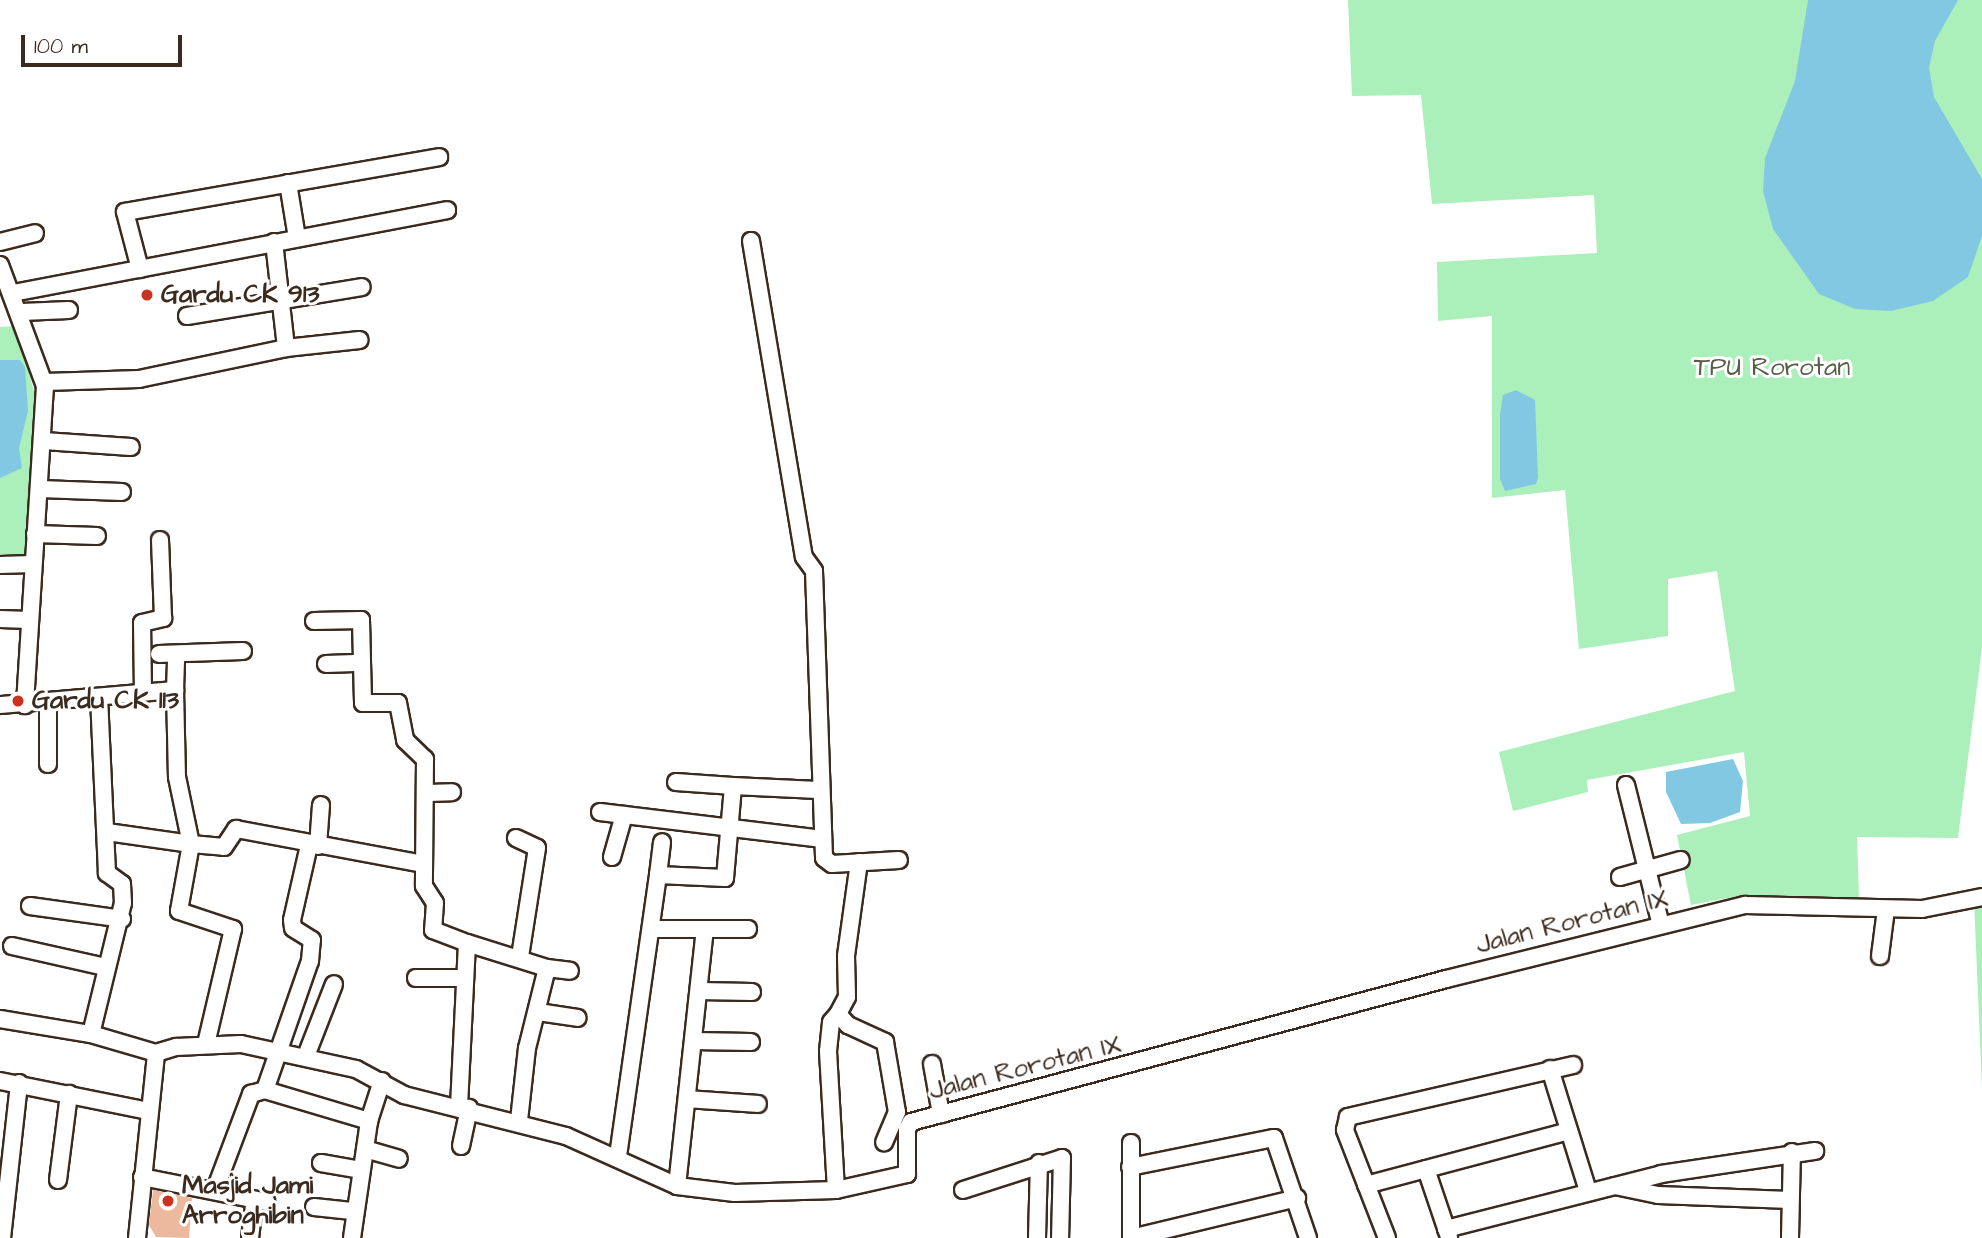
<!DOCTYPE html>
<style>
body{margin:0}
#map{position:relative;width:1982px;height:1238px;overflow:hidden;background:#fff;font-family:"Architects Daughter",sans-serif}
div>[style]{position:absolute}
.green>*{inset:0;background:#abf0ba}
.water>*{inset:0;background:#82c8e3}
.building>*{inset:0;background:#ecb89e}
.roads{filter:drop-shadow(2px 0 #3b2a1e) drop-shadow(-2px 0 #3b2a1e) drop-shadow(0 2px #3b2a1e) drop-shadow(0 -2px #3b2a1e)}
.minor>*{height:16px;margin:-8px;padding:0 8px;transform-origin:8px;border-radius:8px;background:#fff}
.dots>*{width:19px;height:19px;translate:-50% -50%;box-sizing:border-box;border:4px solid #fff;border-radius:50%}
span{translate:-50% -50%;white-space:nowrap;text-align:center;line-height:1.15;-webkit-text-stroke:6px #fff;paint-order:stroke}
.poi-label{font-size:26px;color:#3b2a1e;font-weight:700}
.left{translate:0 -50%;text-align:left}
.park-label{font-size:26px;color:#575c45}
.street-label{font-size:26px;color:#3b2a1e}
.scale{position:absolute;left:21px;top:35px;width:161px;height:32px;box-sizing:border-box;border:4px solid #3b2a1e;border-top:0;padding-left:9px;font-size:21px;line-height:24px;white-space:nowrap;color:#3b2a1e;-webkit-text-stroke:5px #fff;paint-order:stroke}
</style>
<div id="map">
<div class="green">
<div style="clip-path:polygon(1348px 0,1982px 0,1982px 647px,1958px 838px,1857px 837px,1859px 899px,1738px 896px,1691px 905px,1677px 835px,1750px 816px,1744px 752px,1587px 780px,1588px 792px,1513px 811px,1499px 752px,1735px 691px,1717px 571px,1668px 579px,1668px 636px,1579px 649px,1565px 490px,1492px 498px,1492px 316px,1438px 321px,1437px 262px,1597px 253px,1594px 195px,1432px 204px,1421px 95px,1352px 96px)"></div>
<div style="clip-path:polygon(16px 326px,35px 395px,26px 567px,0 568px,0 327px)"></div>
<div style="clip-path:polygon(1982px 897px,1982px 1088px,1974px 900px)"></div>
</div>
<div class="water">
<div style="clip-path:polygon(1808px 0,1958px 0,1935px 41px,1929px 68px,1934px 97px,1982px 179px,1982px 236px,1968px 277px,1933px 301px,1891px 311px,1855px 309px,1819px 294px,1773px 229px,1763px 191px,1765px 158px,1795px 81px)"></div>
<div style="clip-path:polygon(0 360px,20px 360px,25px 367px,28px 411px,19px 448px,22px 468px,0 478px)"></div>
<div style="clip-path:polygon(1516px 390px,1535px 400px,1538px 478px,1536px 484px,1505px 491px,1500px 479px,1500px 414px,1503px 395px)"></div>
<div style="clip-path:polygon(1733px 759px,1743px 781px,1740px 812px,1710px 823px,1681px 824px,1666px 792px,1666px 772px)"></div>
</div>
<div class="building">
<div style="clip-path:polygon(153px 1190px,192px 1198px,189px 1238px,156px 1237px,149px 1225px)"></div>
</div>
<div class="roads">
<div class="minor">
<div style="left:288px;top:183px;width:56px;rotate:80.7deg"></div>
<div style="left:751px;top:241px;width:320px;rotate:80.5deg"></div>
<div style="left:804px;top:557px;width:17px;rotate:54deg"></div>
<div style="left:814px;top:571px;width:287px;rotate:88deg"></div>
<div style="left:824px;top:858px;width:10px;rotate:37deg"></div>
<div style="left:832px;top:864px;width:67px;rotate:-3.4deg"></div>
<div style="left:0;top:242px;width:36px;rotate:-14deg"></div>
<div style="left:274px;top:242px;width:107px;rotate:83.5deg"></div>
<div style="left:286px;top:348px;width:74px;rotate:-6.2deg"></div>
<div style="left:0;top:265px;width:129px;rotate:69.6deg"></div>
<div style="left:45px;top:386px;width:320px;rotate:93.6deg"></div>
<div style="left:140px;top:269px;width:59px;rotate:-104.7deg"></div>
<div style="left:125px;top:212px;width:319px;rotate:-9.9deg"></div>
<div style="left:13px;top:293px;width:442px;rotate:-10.8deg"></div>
<div style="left:22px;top:312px;width:47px;rotate:-2.4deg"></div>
<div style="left:187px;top:316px;width:177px;rotate:-9.4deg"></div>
<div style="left:45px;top:382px;width:94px;rotate:-1.8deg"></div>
<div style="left:139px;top:379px;width:150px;rotate:-11.9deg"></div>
<div style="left:44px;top:441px;width:87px;rotate:3.9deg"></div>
<div style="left:40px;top:489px;width:82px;rotate:2.1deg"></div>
<div style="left:35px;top:534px;width:62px;rotate:1.8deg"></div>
<div style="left:0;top:565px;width:32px;rotate:-2deg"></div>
<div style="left:0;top:619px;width:29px;rotate:2deg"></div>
<div style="left:314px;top:621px;width:47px;rotate:-1.2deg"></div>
<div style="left:361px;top:620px;width:83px;rotate:88.6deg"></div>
<div style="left:363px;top:703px;width:35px"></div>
<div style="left:398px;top:703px;width:38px;rotate:79deg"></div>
<div style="left:405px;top:740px;width:28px;rotate:44deg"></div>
<div style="left:425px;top:759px;width:127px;rotate:90.5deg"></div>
<div style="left:424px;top:886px;width:20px;rotate:57deg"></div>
<div style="left:435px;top:903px;width:27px;rotate:94deg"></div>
<div style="left:433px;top:930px;width:36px;rotate:21deg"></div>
<div style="left:467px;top:943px;width:161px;rotate:92.8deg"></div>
<div style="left:159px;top:654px;width:84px;rotate:-2deg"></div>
<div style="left:326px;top:664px;width:36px;rotate:-2deg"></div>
<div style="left:175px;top:690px;width:36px;rotate:-88deg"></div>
<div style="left:143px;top:693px;width:70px;rotate:-90.8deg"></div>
<div style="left:142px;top:623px;width:22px;rotate:-13deg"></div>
<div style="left:163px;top:618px;width:78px;rotate:-92.2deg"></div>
<div style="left:0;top:705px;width:176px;rotate:-4.9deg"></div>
<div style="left:175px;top:690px;width:87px;rotate:88.7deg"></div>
<div style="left:177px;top:777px;width:68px;rotate:78.2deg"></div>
<div style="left:191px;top:844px;width:33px;rotate:5deg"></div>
<div style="left:224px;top:847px;width:22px;rotate:-56deg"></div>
<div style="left:236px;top:829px;width:190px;rotate:10.6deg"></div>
<div style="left:48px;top:764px;width:61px;rotate:-90deg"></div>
<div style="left:676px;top:782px;width:57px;rotate:4deg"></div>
<div style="left:1626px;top:785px;width:144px;rotate:76deg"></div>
<div style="left:428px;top:793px;width:24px;rotate:-2deg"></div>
<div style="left:600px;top:812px;width:218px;rotate:6.9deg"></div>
<div style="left:107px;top:832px;width:85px;rotate:8.1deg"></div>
<div style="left:191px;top:844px;width:68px;rotate:100.2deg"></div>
<div style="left:179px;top:911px;width:57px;rotate:18.4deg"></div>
<div style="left:233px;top:929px;width:118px;rotate:103.2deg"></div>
<div style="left:516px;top:838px;width:23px;rotate:25deg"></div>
<div style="left:537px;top:848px;width:110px;rotate:98.9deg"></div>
<div style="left:318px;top:846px;width:41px;rotate:-85.8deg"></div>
<div style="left:612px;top:857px;width:44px;rotate:-74.1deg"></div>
<div style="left:859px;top:862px;width:95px;rotate:97.9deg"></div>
<div style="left:846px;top:956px;width:41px;rotate:88.6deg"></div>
<div style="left:847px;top:997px;width:19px;rotate:118deg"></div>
<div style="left:838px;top:1014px;width:15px;rotate:48deg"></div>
<div style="left:848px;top:1025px;width:41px;rotate:24.7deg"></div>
<div style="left:885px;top:1042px;width:71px;rotate:80.3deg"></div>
<div style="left:897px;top:1112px;width:33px;rotate:113deg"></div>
<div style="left:658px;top:875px;width:33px;rotate:-83deg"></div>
<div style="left:1620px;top:877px;width:63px;rotate:-15.6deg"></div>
<div style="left:30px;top:906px;width:93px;rotate:8deg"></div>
<div style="left:652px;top:929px;width:96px"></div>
<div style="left:467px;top:943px;width:84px;rotate:17.4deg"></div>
<div style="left:547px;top:968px;width:82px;rotate:104deg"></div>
<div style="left:527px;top:1048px;width:73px;rotate:96.3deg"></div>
<div style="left:12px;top:946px;width:95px;rotate:12.7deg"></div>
<div style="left:1880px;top:956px;width:47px;rotate:-82.7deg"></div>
<div style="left:547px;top:968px;width:23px;rotate:7deg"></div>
<div style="left:416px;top:978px;width:48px"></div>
<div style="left:699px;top:991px;width:53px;rotate:1.1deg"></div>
<div style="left:538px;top:1012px;width:40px;rotate:8.5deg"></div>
<div style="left:0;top:1019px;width:92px;rotate:9.4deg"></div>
<div style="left:91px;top:1034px;width:68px;rotate:16.3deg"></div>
<div style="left:91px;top:1034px;width:135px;rotate:-76.3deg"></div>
<div style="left:123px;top:903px;width:19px;rotate:-93deg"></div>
<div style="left:122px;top:884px;width:19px;rotate:-144deg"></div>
<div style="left:107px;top:873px;width:176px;rotate:-92.6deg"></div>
<div style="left:693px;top:1041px;width:58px;rotate:1deg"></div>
<div style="left:306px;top:1056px;width:77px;rotate:-68.7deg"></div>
<div style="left:932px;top:1064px;width:51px;rotate:79.8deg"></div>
<div style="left:1550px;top:1069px;width:128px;rotate:72.7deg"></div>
<div style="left:0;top:1081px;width:152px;rotate:11.4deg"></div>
<div style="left:265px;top:1090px;width:109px;rotate:16.6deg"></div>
<div style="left:687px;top:1099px;width:71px;rotate:4deg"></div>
<div style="left:1131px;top:1143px;width:95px;rotate:90deg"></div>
<div style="left:461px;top:1146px;width:39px;rotate:-78deg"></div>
<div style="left:365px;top:1149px;width:35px;rotate:16deg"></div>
<div style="left:618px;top:1156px;width:284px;rotate:-81.9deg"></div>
<div style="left:658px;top:875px;width:67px;rotate:2.6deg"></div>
<div style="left:725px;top:878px;width:92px;rotate:-85deg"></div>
<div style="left:733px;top:786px;width:85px;rotate:2.7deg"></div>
<div style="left:321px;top:1163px;width:40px;rotate:10deg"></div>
<div style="left:1130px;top:1167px;width:147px;rotate:-11.4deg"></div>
<div style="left:1274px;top:1138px;width:106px;rotate:71.2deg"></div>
<div style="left:1426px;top:1169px;width:72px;rotate:71.3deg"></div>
<div style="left:142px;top:1177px;width:127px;rotate:11.3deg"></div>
<div style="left:58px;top:1180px;width:87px;rotate:-82.7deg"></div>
<div style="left:1366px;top:1185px;width:210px;rotate:-14.9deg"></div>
<div style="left:677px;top:1186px;width:258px;rotate:-83.8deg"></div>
<div style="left:1615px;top:1186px;width:44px;rotate:11.8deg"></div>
<div style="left:1658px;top:1195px;width:132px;rotate:2.2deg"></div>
<div style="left:215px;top:1190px;width:103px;rotate:-69.4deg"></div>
<div style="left:251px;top:1094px;width:15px;rotate:-16deg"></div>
<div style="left:265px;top:1090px;width:137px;rotate:-70.8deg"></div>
<div style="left:310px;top:961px;width:21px;rotate:-85deg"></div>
<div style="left:312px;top:940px;width:22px;rotate:-148deg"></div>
<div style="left:293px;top:928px;width:8px;rotate:-97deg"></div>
<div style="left:292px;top:920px;width:77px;rotate:-77.2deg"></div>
<div style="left:836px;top:1190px;width:139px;rotate:-93.3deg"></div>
<div style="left:828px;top:1051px;width:29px;rotate:-84deg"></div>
<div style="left:831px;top:1022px;width:11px;rotate:-49deg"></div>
<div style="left:963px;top:1190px;width:104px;rotate:-17.9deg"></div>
<div style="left:1062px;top:1158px;width:80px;rotate:91.4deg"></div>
<div style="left:314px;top:1207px;width:38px;rotate:6deg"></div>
<div style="left:1446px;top:1229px;width:222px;rotate:-14.3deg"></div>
<div style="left:1661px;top:1174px;width:156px;rotate:-8.5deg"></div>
<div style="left:2px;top:1238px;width:156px;rotate:-83.7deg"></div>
<div style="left:137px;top:1238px;width:186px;rotate:-84.1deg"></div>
<div style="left:156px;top:1053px;width:21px;rotate:-17deg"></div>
<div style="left:176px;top:1047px;width:65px;rotate:-2.6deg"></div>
<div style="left:241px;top:1044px;width:118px;rotate:12.3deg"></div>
<div style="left:356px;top:1069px;width:55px;rotate:28.4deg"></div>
<div style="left:404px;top:1095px;width:167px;rotate:14.2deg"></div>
<div style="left:566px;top:1136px;width:122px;rotate:24.2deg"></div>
<div style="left:677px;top:1186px;width:58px;rotate:6.9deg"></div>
<div style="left:735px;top:1193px;width:101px;rotate:-1.7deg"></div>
<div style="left:836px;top:1190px;width:73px;rotate:-12.7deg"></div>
<div style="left:907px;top:1174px;width:45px;rotate:-90deg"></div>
<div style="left:907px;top:1129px;width:8px;rotate:-60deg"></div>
<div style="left:911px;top:1122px;width:554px;rotate:-14.96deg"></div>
<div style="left:1446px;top:979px;width:308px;rotate:-13.9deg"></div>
<div style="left:1745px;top:905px;width:177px;rotate:1.3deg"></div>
<div style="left:1922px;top:909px;width:61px;rotate:-11.3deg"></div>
<div style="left:250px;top:1238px;width:38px;rotate:-83deg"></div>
<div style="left:352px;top:1238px;width:118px;rotate:-81.7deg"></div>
<div style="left:369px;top:1121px;width:42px;rotate:-72deg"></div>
<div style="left:1037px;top:1238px;width:75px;rotate:-88.5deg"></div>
<div style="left:1131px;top:1238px;width:171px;rotate:-13.5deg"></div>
<div style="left:1387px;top:1238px;width:116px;rotate:-111.3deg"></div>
<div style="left:1345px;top:1130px;width:13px;rotate:-77deg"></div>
<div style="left:1348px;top:1117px;width:231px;rotate:-13deg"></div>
<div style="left:1790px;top:1238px;width:86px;rotate:-88.7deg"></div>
</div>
</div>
<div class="dots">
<div style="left:147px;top:295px;background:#c8321e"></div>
<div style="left:18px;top:701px;background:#c8321e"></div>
<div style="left:168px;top:1201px;background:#c8321e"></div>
</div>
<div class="poi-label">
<span class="left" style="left:161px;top:295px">Gardu CK 913</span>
<span class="left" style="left:32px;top:701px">Gardu CK 113</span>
<span class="left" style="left:182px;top:1201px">Masjid Jami<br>Arroghibin</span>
</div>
<div class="park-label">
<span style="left:1772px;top:368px">TPU Rorotan</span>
</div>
<div class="street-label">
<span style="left:1572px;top:922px;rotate:-14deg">Jalan Rorotan IX</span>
<span style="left:1025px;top:1068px;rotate:-14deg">Jalan Rorotan IX</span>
</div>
<div class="scale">100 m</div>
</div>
